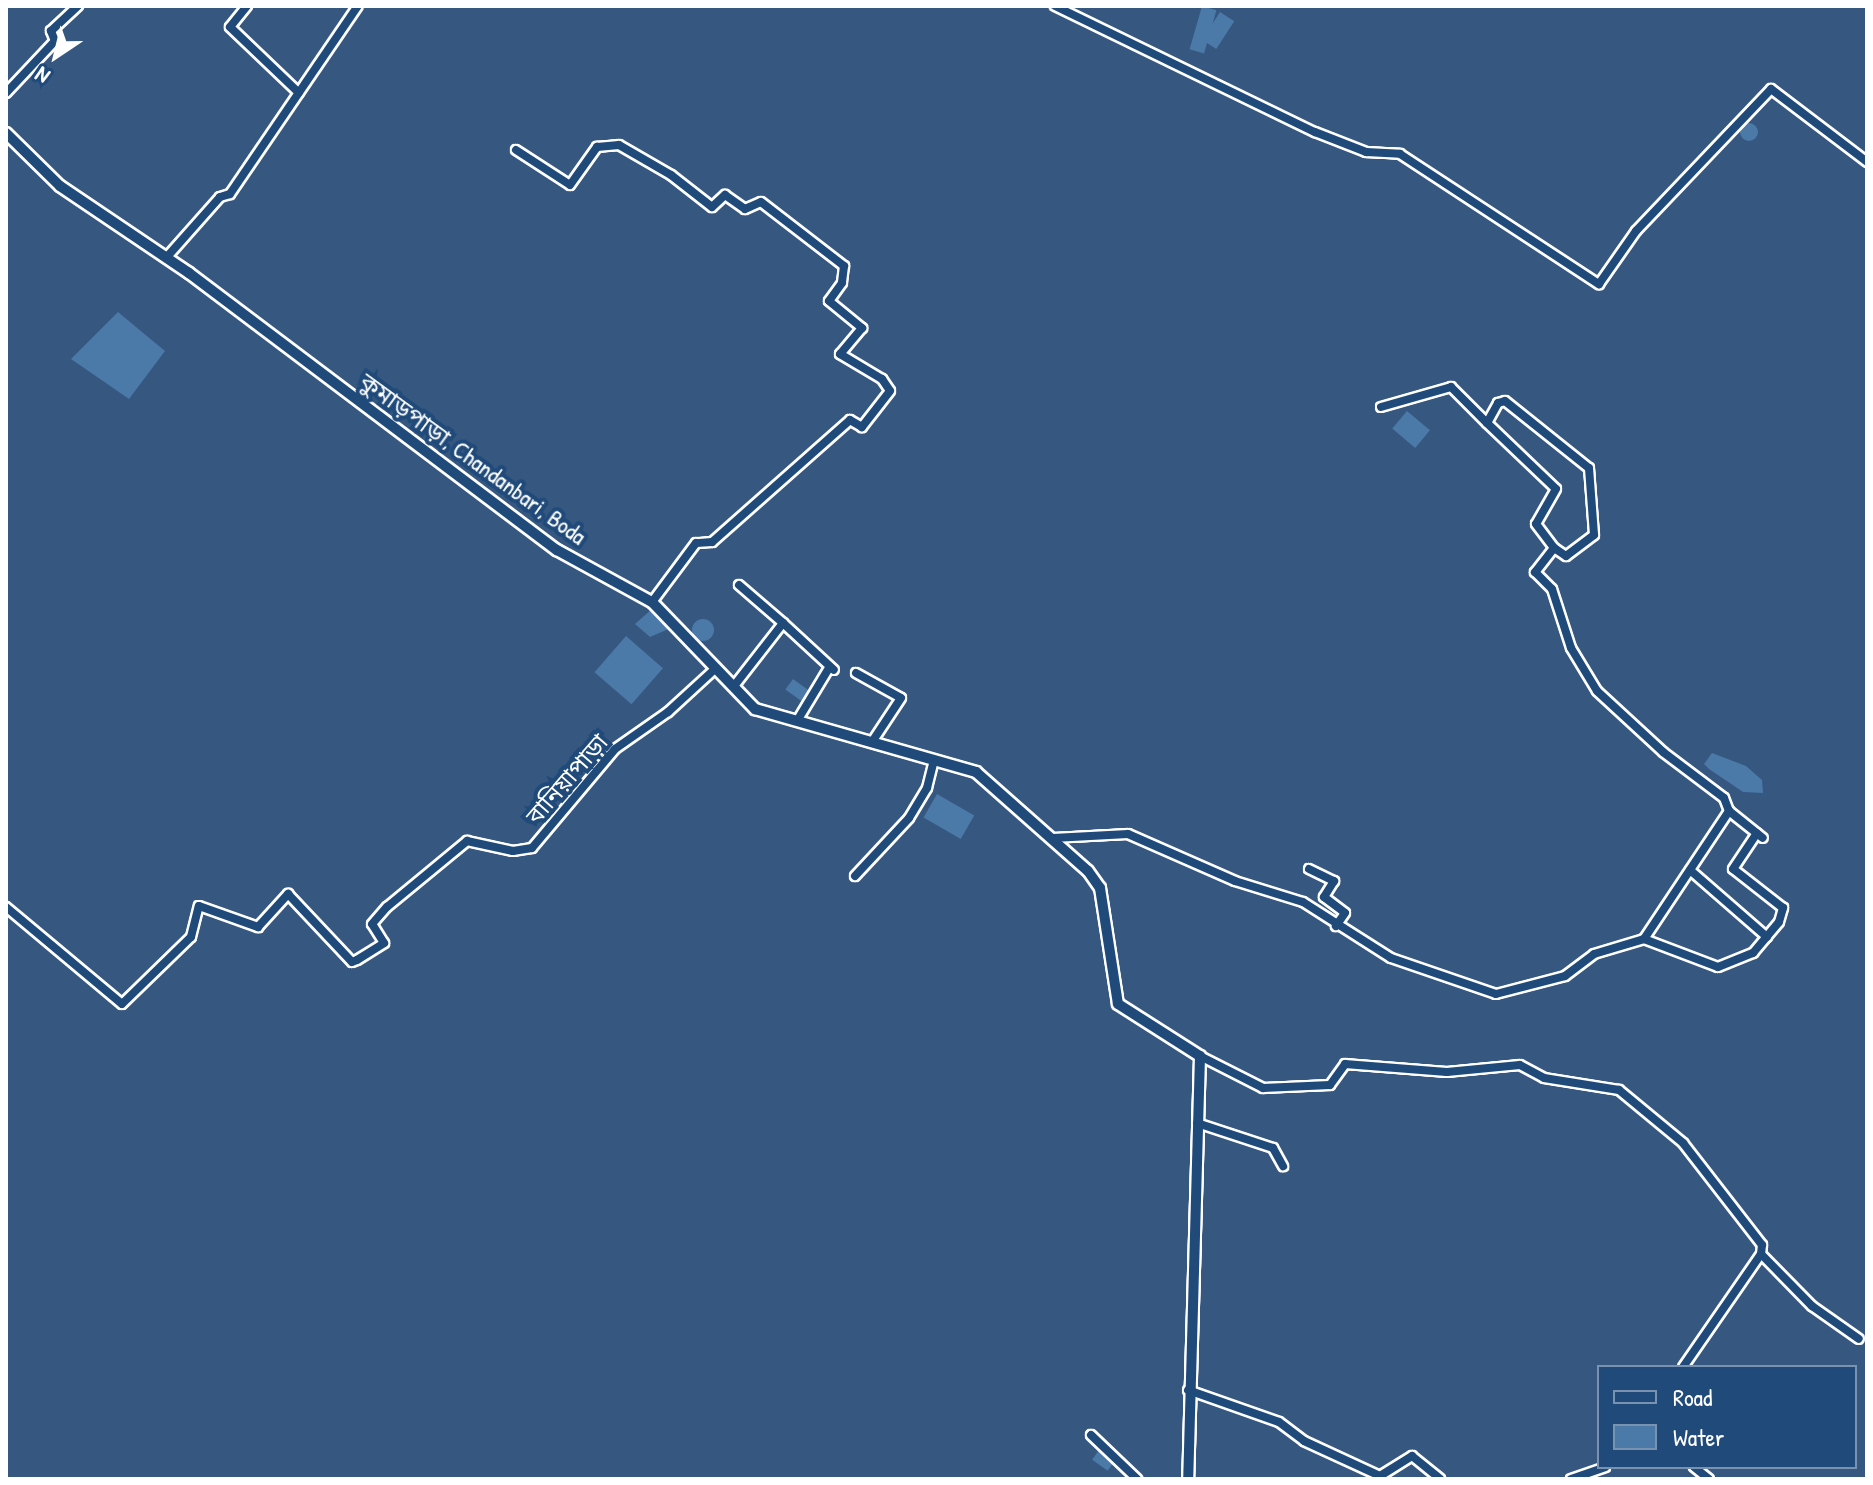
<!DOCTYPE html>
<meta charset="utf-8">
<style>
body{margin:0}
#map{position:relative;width:1873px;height:1485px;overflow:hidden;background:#365780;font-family:"Patrick Hand","Noto Sans Bengali",sans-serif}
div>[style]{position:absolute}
.water>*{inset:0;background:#4b79a8;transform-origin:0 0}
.round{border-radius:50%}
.roads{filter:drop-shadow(2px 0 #fff) drop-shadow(-2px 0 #fff) drop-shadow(0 2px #fff) drop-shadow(0 -2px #fff)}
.minor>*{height:8px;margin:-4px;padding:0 4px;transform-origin:4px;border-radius:4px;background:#1f4a7a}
.tertiary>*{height:10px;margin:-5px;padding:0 5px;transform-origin:5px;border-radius:5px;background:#1f4a7a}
span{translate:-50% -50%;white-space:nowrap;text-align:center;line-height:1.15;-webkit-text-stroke:8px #1f4a7a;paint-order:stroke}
.street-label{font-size:24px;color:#fff}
.frame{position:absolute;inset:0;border:8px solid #fff;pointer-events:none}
.legend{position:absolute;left:1597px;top:1365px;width:260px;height:104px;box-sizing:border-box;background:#1f4a7a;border:2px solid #7992af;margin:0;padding:10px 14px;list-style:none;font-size:24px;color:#fff}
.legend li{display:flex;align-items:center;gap:16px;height:40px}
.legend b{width:40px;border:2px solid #7992af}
.north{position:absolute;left:16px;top:16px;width:80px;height:80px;-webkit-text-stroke:6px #1f4a7a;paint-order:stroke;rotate:215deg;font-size:22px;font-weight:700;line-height:32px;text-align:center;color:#fff}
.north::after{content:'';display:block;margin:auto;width:28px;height:36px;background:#fff;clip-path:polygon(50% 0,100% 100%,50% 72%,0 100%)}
</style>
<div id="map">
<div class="water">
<div style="left:1202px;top:6px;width:15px;height:45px;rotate:16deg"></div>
<div style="left:1220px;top:12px;width:17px;height:33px;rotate:33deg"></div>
<div class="round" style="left:1740px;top:123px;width:18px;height:18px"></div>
<div style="clip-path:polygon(118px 312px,165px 351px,129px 399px,71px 359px)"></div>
<div style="left:1407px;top:411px;width:30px;height:23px;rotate:40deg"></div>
<div style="clip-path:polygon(652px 609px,671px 628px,650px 637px,635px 624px)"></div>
<div class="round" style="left:692px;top:619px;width:22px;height:22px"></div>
<div style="left:626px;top:636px;width:49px;height:48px;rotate:41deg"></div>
<div style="left:793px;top:679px;width:24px;height:13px;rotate:36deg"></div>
<div style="clip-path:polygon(1712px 753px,1746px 766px,1762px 780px,1763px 793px,1743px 792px,1709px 769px,1704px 764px)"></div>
<div style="left:937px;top:794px;width:43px;height:27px;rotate:30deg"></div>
<div style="left:1099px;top:1450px;width:19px;height:12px;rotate:35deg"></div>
</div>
<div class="roads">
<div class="minor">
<div style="left:247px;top:6px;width:27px;rotate:129deg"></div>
<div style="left:230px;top:27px;width:95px;rotate:43.7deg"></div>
<div style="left:1055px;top:6px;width:289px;rotate:25.9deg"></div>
<div style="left:1315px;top:132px;width:55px;rotate:21.4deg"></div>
<div style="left:1366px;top:152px;width:34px;rotate:3deg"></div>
<div style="left:1400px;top:154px;width:238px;rotate:33.2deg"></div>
<div style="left:1599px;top:284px;width:65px;rotate:-55.1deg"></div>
<div style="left:1636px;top:231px;width:196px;rotate:-46.4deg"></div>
<div style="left:1771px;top:89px;width:121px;rotate:37.2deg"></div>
<div style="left:6px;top:93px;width:71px;rotate:-46.7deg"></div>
<div style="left:55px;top:41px;width:11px;rotate:-112deg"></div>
<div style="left:51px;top:31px;width:37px;rotate:-43deg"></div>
<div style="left:516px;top:150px;width:64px;rotate:32.9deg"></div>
<div style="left:570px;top:185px;width:47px;rotate:-54.6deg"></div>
<div style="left:597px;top:147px;width:22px;rotate:-5deg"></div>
<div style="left:619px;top:145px;width:60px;rotate:30deg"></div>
<div style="left:671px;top:175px;width:52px;rotate:38deg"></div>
<div style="left:712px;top:207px;width:18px;rotate:-43deg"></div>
<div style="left:725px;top:195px;width:24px;rotate:35deg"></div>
<div style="left:745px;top:209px;width:17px;rotate:-24deg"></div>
<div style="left:761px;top:202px;width:105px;rotate:37.6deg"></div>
<div style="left:844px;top:266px;width:17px;rotate:97deg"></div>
<div style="left:842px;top:283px;width:22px;rotate:126deg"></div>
<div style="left:829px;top:301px;width:43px;rotate:39.3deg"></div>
<div style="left:862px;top:328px;width:34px;rotate:130deg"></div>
<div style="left:840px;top:354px;width:49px;rotate:30.8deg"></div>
<div style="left:882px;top:379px;width:14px;rotate:56deg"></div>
<div style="left:890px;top:391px;width:46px;rotate:127.9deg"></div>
<div style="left:862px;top:427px;width:14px;rotate:-150deg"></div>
<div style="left:850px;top:420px;width:184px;rotate:138.5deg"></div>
<div style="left:712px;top:542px;width:16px;rotate:176deg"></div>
<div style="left:696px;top:543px;width:74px;rotate:126.7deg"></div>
<div style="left:166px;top:258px;width:81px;rotate:-48.5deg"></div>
<div style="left:220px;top:197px;width:10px;rotate:-17deg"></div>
<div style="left:230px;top:194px;width:227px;rotate:-55.8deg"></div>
<div style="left:1381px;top:407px;width:73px;rotate:-15.9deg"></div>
<div style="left:1451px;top:387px;width:51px;rotate:45deg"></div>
<div style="left:1487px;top:423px;width:23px;rotate:-61deg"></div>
<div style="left:1498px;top:403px;width:7px;rotate:-16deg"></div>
<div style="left:1505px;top:401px;width:107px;rotate:38.6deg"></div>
<div style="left:1589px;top:468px;width:67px;rotate:85.7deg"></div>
<div style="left:1594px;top:535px;width:35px;rotate:143deg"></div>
<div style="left:1566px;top:556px;width:14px;rotate:-146deg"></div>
<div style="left:1554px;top:548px;width:31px;rotate:128deg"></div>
<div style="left:1535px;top:572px;width:24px;rotate:45deg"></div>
<div style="left:1552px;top:589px;width:62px;rotate:72.1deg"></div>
<div style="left:1571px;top:648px;width:50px;rotate:58.8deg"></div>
<div style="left:1597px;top:691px;width:90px;rotate:42.7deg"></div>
<div style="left:1663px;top:752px;width:76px;rotate:37deg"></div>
<div style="left:1724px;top:798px;width:14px;rotate:69deg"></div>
<div style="left:1487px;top:423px;width:95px;rotate:43.7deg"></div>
<div style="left:1556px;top:489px;width:40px;rotate:119.7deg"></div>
<div style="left:1536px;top:524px;width:30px;rotate:53deg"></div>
<div style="left:739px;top:585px;width:58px;rotate:40.8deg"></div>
<div style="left:856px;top:673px;width:51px;rotate:29.1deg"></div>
<div style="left:901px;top:698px;width:53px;rotate:123.4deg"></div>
<div style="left:734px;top:686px;width:80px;rotate:-52.1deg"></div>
<div style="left:783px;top:623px;width:69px;rotate:42.7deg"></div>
<div style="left:797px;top:721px;width:62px;rotate:-58.9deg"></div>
<div style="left:1053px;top:838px;width:75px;rotate:-3.1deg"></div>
<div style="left:1128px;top:834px;width:117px;rotate:23.7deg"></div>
<div style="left:1235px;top:881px;width:71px;rotate:17.2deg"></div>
<div style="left:1303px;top:902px;width:104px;rotate:32.5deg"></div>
<div style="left:1391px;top:958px;width:111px;rotate:18.9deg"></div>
<div style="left:1496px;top:994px;width:71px;rotate:-14.6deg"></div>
<div style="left:1565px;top:976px;width:36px;rotate:-37deg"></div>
<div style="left:1594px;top:954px;width:52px;rotate:-16.7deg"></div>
<div style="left:1644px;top:939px;width:79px;rotate:20.7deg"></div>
<div style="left:1718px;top:967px;width:38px;rotate:-22deg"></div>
<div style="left:1753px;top:953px;width:40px;rotate:-50deg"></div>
<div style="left:1779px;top:922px;width:15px;rotate:-74deg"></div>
<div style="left:1783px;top:908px;width:63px;rotate:-142deg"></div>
<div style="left:1733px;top:869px;width:43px;rotate:-56.3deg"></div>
<div style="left:1309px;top:869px;width:28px;rotate:26deg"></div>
<div style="left:1334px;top:881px;width:19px;rotate:122deg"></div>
<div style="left:1324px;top:897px;width:26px;rotate:37deg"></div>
<div style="left:1345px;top:913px;width:16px;rotate:125deg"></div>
<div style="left:1690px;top:870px;width:102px;rotate:41deg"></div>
<div style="left:855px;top:876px;width:79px;rotate:-47deg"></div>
<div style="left:909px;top:818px;width:35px;rotate:-59deg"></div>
<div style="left:927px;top:788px;width:29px;rotate:-76deg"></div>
<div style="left:6px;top:907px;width:151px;rotate:39.9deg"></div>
<div style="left:122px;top:1004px;width:96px;rotate:-44.2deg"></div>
<div style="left:191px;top:937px;width:32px;rotate:-76deg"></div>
<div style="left:199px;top:906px;width:63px;rotate:19.6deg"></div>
<div style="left:258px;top:927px;width:45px;rotate:-47.7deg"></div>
<div style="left:288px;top:894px;width:93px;rotate:46.7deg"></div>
<div style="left:352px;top:962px;width:5px;rotate:-22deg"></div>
<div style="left:357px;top:960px;width:32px;rotate:-32deg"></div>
<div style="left:384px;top:943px;width:22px;rotate:-122deg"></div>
<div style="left:372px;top:924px;width:23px;rotate:-49deg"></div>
<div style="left:387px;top:907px;width:104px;rotate:-39.5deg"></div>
<div style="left:467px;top:841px;width:47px;rotate:12.3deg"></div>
<div style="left:513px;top:851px;width:19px;rotate:-9deg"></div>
<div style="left:532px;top:848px;width:129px;rotate:-50deg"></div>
<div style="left:615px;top:749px;width:65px;rotate:-34.9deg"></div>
<div style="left:668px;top:712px;width:65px;rotate:-42.5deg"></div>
<div style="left:1644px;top:939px;width:154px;rotate:-56.4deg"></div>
<div style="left:1729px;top:811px;width:43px;rotate:38.5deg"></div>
<div style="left:1200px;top:1056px;width:71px;rotate:26.9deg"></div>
<div style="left:1263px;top:1088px;width:67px;rotate:-2.6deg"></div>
<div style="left:1330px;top:1085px;width:26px;rotate:-54deg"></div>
<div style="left:1345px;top:1064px;width:102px;rotate:4.5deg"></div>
<div style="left:1447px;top:1072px;width:73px;rotate:-5.5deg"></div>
<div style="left:1520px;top:1065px;width:27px;rotate:28deg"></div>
<div style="left:1544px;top:1078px;width:76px;rotate:9.1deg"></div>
<div style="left:1619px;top:1090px;width:83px;rotate:39.6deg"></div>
<div style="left:1683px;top:1143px;width:129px;rotate:52.2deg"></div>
<div style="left:1762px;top:1245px;width:9px;rotate:96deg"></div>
<div style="left:1761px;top:1254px;width:137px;rotate:124.6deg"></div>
<div style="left:1197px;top:1123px;width:80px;rotate:18.2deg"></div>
<div style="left:1273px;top:1148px;width:21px;rotate:61deg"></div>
<div style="left:1761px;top:1254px;width:73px;rotate:45.6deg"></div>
<div style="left:1812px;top:1306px;width:57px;rotate:35.1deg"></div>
<div style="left:1188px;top:1390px;width:96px;rotate:19.4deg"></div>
<div style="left:1279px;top:1422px;width:31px;rotate:37deg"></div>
<div style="left:1304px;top:1441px;width:84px;rotate:24.7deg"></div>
<div style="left:1380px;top:1476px;width:38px;rotate:-32deg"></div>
<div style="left:1412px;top:1456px;width:36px;rotate:39deg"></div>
<div style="left:1091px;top:1435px;width:64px;rotate:43.7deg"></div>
<div style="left:1694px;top:1467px;width:19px;rotate:39deg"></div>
<div style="left:1571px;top:1479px;width:36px;rotate:-19deg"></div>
</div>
<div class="tertiary">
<div style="left:6px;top:133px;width:76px;rotate:44.5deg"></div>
<div style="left:60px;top:186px;width:156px;rotate:34deg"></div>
<div style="left:189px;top:273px;width:461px;rotate:37deg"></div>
<div style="left:557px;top:550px;width:108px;rotate:28.7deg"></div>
<div style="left:652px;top:602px;width:149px;rotate:46.1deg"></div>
<div style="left:755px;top:709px;width:230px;rotate:15.9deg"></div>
<div style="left:976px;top:772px;width:149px;rotate:41.5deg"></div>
<div style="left:1088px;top:871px;width:21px;rotate:55deg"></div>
<div style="left:1100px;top:888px;width:117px;rotate:81.2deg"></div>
<div style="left:1118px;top:1004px;width:97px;rotate:32.4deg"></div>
<div style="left:1200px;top:1056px;width:423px;rotate:91.6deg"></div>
</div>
</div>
<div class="street-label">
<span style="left:473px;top:459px;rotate:36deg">কুমাড়পাড়া, Chandanbari, Boda</span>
<span style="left:567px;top:779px;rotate:-49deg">বানিয়াপাড়া</span>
</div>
<div class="frame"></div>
<ul class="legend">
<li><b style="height:10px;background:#1f4a7a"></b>Road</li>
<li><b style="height:22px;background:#4b79a8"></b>Water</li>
</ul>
<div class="north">N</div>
</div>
